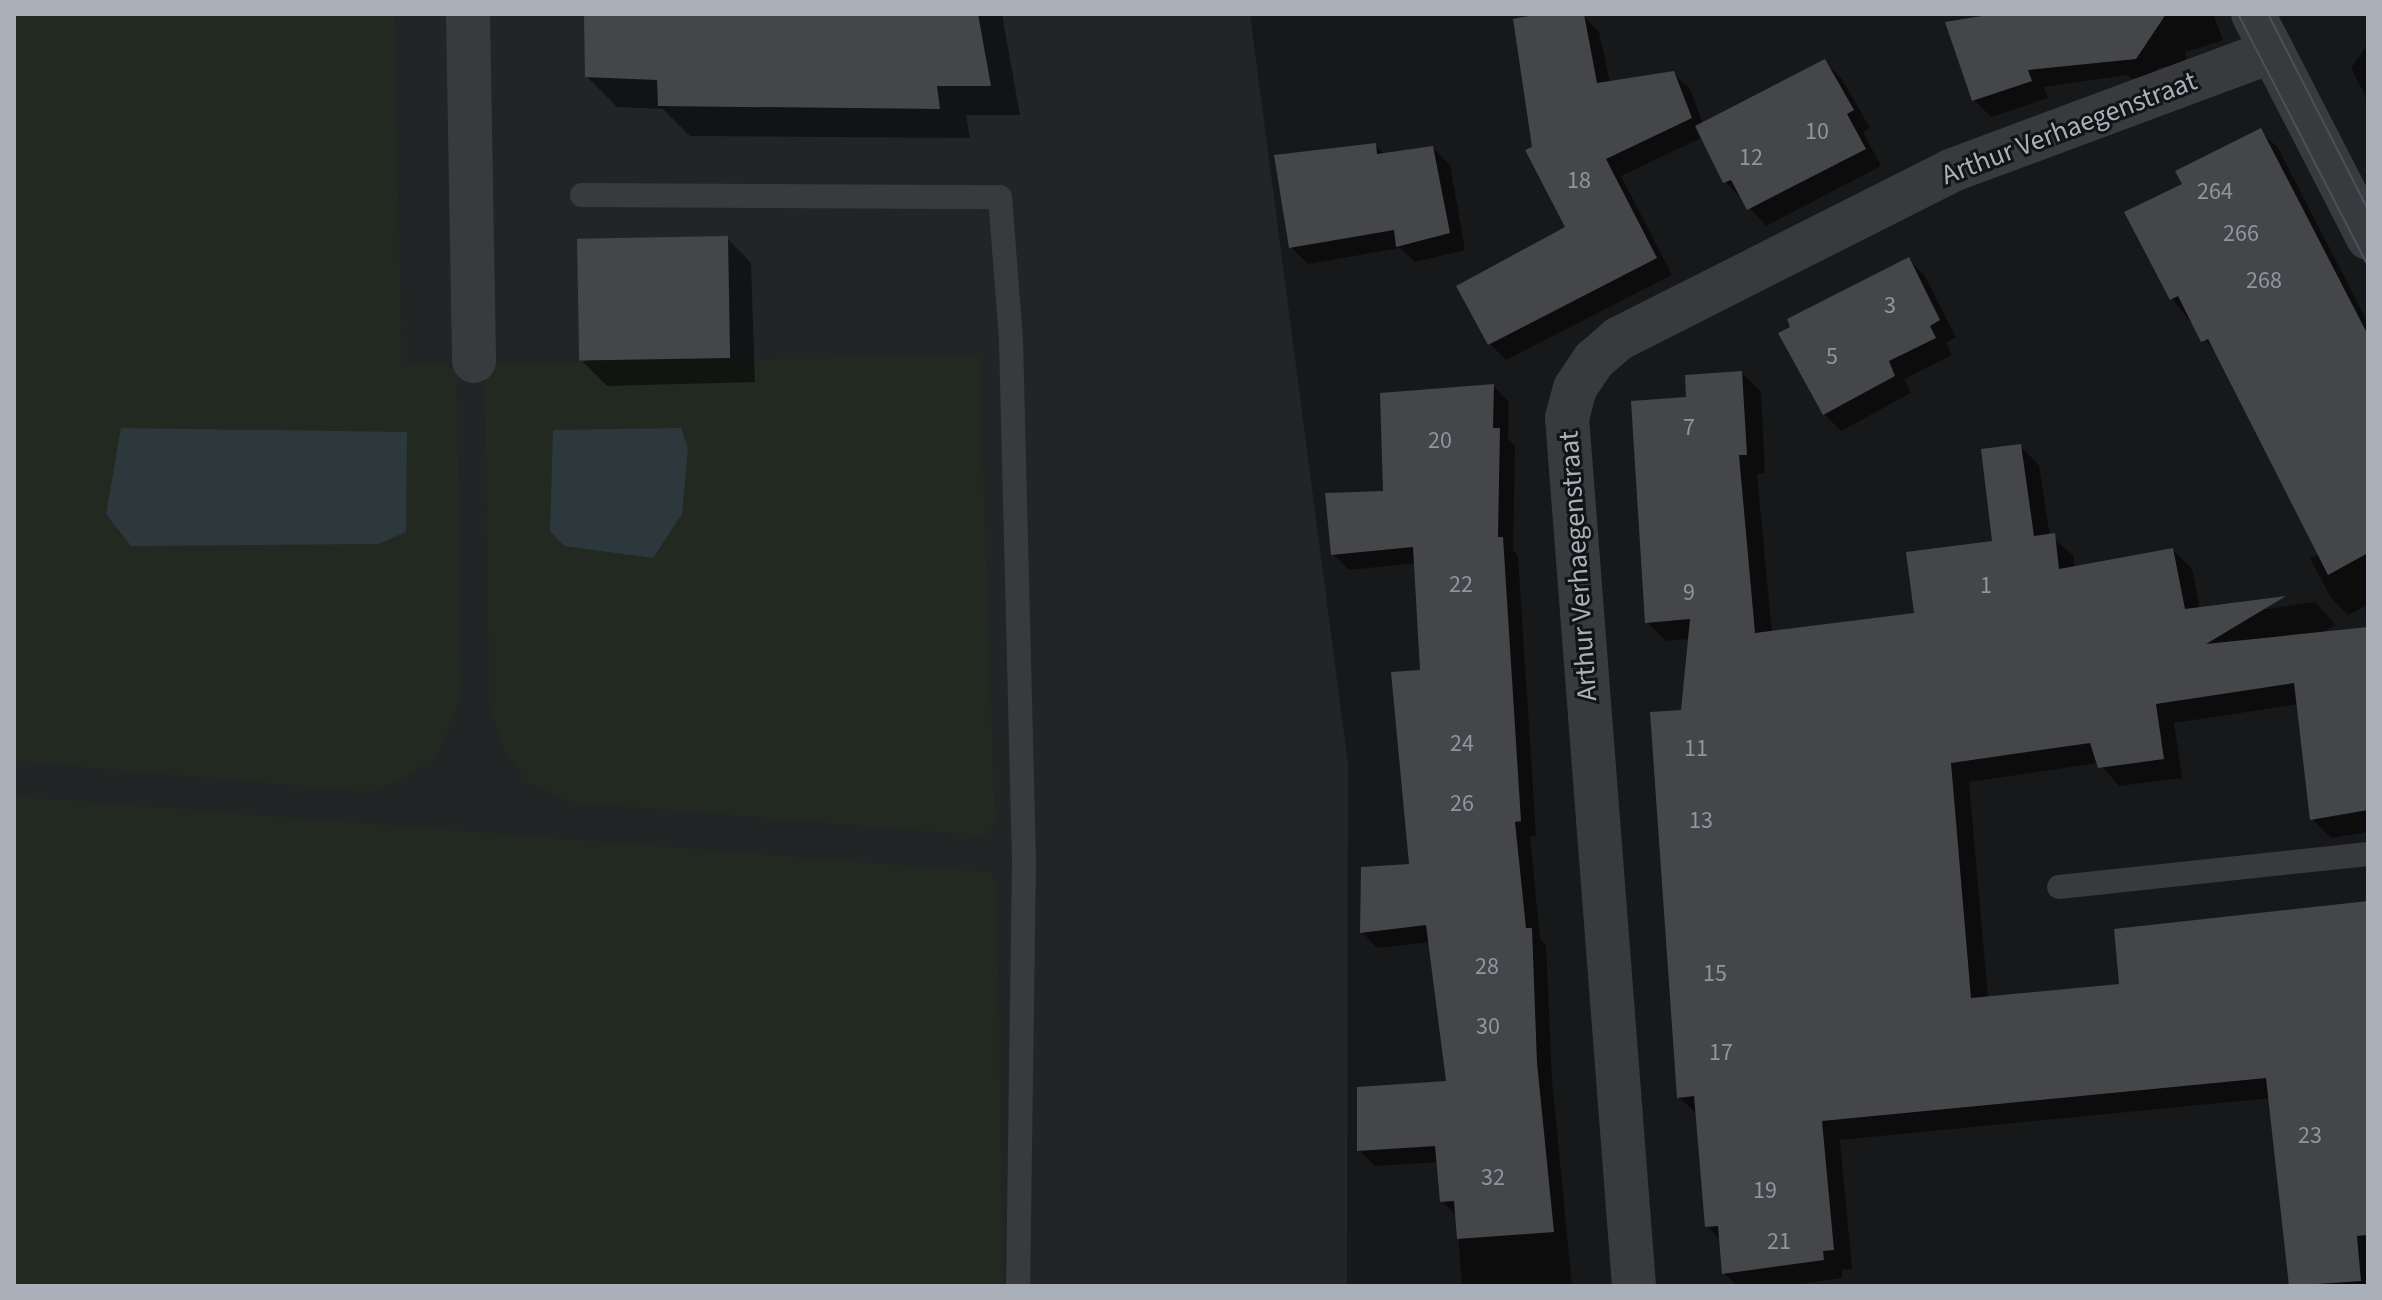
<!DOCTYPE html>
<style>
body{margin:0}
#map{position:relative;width:2382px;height:1300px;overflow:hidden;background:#171819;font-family:"Source Sans 3",sans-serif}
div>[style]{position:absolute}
.built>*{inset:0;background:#232426}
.green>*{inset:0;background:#212921}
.water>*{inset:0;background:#2d383d}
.shadow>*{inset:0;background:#0007}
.building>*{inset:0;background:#444649;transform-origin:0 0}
.lane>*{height:24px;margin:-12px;padding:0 12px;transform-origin:12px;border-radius:12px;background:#383a3e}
.street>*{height:44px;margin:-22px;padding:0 22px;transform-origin:22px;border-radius:22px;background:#383a3e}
.tram>*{height:2px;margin:-1px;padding:0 1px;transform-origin:1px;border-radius:1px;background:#4d5055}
span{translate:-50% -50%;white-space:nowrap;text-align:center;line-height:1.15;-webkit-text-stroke:6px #121314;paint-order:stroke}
.number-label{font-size:24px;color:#90969d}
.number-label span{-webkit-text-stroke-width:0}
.street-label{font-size:28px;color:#aab0b9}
.frame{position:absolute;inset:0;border:16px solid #aab0b9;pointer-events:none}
</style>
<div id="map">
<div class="built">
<div style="clip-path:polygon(14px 14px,1250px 14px,1348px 764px,1347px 1286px,14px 1286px)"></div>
</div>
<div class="green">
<div style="clip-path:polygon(14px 14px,394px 14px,402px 366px,444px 363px,457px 375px,461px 698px,437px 756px,400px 780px,370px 792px,14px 761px)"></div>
<div style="clip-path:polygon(979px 355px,995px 821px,985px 836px,571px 802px,528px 783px,504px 750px,489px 703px,485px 364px)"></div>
<div style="clip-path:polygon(14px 796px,991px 872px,997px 888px,1003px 1286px,14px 1286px)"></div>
</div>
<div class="water">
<div style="clip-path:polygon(121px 428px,407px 432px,406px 532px,378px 544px,131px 546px,106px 514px)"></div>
<div style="clip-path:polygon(681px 428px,688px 448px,682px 514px,653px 558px,564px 546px,550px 531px,553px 430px)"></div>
</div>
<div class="shadow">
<div style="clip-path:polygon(586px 14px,1002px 14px,1020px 115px,966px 115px,970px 138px,690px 136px,663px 109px,617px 107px,587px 77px)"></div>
<div style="clip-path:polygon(1551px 14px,1583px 15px,1599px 32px,1610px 83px,1673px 73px,1690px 89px,1703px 124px,1825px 62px,1842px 79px,1870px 128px,1863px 132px,1881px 166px,1766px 226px,1725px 181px,1703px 137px,1621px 176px,1672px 275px,1506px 360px,1490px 344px,1567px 228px,1534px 148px)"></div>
<div style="clip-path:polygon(1991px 14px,2213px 14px,2223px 40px,2185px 52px,2187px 65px,2158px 68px,2153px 75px,2132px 79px,2127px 75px,2044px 87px,2048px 98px,1991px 117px,1974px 100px)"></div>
<div style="clip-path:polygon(2368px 44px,2368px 101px,2351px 68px)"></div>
<div style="clip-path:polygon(2261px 131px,2278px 148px,2368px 323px,2368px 605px,2348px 615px,2331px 598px,2310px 558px,2320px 554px,2221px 359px,2172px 299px,2185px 185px)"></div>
<div style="clip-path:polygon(1375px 145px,1385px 155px,1433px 148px,1450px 165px,1465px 250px,1415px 262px,1400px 248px,1308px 264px,1291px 247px,1277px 157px)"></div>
<div style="clip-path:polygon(727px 238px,751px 263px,755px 382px,607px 386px,583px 362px)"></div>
<div style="clip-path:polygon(1908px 259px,1925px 276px,1956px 337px,1946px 343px,1952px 355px,1904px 379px,1911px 393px,1841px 431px,1824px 414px)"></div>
<div style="clip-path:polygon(1742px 373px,1761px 392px,1765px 473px,1757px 474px,1772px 633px,1916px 615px,1994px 542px,2020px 446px,2039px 465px,2050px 536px,2073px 555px,2075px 568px,2173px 550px,2192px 569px,2200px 609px,2226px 615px,2315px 602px,2336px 625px,2319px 634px,2368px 629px,2368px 832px,2331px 838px,2312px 819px,2299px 704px,2174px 723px,2182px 778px,2119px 786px,2099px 763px,1969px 782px,1988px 998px,2121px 985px,2368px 916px,2368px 1286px,2291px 1286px,2271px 1098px,1840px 1140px,1852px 1269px,1842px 1270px,1842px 1278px,1788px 1286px,1737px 1286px,1724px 1273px,1721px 1240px,1707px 1226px,1698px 1115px,1679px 1097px,1683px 711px,1690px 639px,1666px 641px,1647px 622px,1688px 399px)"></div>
<div style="clip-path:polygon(1494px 386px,1509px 402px,1508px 439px,1515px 445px,1513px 550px,1518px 555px,1536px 836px,1530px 837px,1540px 939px,1546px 945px,1552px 1080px,1572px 1286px,1462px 1286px,1457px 1216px,1442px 1201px,1439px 1162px,1375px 1166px,1359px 1150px,1448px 1083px,1430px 942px,1377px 948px,1362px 932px,1411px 866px,1422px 671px,1416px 563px,1349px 570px,1333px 554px,1385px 493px)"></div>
</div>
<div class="building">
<div style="clip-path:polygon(584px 14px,978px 14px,991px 86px,937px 86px,940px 109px,658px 106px,657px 80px,585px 77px)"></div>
<div style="clip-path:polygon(1540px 14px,1584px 14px,1597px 83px,1674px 71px,1692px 118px,1606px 159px,1657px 258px,1488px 345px,1456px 286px,1565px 227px,1525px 150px,1532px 147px,1513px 19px)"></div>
<div style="clip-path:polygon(1994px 14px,2166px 14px,2136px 59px,2028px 70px,2032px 81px,1972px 101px,1945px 22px)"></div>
<div style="clip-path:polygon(1825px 59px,1854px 110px,1847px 114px,1866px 149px,1747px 210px,1731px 180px,1723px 183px,1695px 126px)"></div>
<div style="clip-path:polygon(2261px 128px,2368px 335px,2368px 553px,2328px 575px,2208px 339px,2201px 342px,2178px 296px,2170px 300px,2124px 212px,2182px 184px,2175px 171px)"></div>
<div style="clip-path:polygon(1376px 143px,1377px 154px,1433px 146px,1450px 233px,1396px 247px,1394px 230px,1289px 248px,1274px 155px)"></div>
<div style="left:728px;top:236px;width:122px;height:151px;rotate:89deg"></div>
<div style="clip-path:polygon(1909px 257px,1940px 320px,1930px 326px,1936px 338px,1889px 361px,1895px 376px,1823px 415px,1778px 333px,1790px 327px,1787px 319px)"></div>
<div style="clip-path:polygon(1742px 371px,1747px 455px,1739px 455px,1755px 633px,1914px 613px,1906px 552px,1992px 541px,1981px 449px,2021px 444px,2034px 536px,2055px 533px,2059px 569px,2173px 548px,2185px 609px,2286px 596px,2206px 644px,2368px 627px,2368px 810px,2310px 820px,2294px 683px,2156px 704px,2164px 759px,2098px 768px,2090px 743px,1951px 763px,1971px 998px,2119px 984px,2114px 929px,2368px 901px,2368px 1235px,2357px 1236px,2361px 1281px,2289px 1286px,2266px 1078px,1822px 1121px,1834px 1250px,1823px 1251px,1824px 1260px,1722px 1274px,1718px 1226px,1705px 1227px,1694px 1096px,1677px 1098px,1650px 712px,1681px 710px,1690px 619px,1645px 623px,1631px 401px,1686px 397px,1685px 375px)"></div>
<div style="clip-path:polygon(1494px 384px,1493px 428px,1500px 428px,1498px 537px,1503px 537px,1521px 821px,1515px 822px,1526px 928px,1532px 928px,1537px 1063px,1554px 1232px,1457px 1239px,1454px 1201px,1440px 1202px,1435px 1146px,1357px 1151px,1357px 1087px,1446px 1081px,1426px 925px,1360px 933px,1361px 867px,1409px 864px,1391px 672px,1420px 670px,1413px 547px,1331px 555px,1325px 493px,1383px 491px,1380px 393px)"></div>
</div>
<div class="lane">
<div style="left:582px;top:195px;width:418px;rotate:0.3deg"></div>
<div style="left:1000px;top:197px;width:143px;rotate:85.6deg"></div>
<div style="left:1011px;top:340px;width:521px;rotate:88.57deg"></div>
<div style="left:1024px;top:861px;width:425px;rotate:90.8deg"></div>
<div style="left:2059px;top:887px;width:311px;rotate:-6.1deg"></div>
</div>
<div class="street">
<div style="left:468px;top:14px;width:347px;rotate:89deg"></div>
<div style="left:2253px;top:14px;width:252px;rotate:62.8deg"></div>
<div style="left:1634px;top:1286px;width:871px;rotate:-94.41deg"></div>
<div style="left:1567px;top:418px;width:31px;rotate:-75deg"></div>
<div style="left:1575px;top:388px;width:34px;rotate:-56deg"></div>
<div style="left:1594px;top:360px;width:32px;rotate:-41deg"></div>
<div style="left:1618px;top:339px;width:372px;rotate:-26.8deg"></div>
<div style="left:1950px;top:171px;width:344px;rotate:-20.4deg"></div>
</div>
<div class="tram">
<div style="left:2238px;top:14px;width:284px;rotate:62.7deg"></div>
<div style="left:2268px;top:14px;width:219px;rotate:62.9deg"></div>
</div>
<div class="number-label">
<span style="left:1817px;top:132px">10</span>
<span style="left:1751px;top:158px">12</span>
<span style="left:1579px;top:181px">18</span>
<span style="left:2215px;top:192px">264</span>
<span style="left:2241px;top:234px">266</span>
<span style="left:2264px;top:281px">268</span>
<span style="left:1890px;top:306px">3</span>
<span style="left:1832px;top:357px">5</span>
<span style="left:1689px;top:428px">7</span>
<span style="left:1440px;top:441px">20</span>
<span style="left:1461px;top:585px">22</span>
<span style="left:1986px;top:586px">1</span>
<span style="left:1689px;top:593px">9</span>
<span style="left:1462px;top:744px">24</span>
<span style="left:1696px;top:749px">11</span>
<span style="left:1462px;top:804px">26</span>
<span style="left:1701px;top:821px">13</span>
<span style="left:1487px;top:967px">28</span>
<span style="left:1715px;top:974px">15</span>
<span style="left:1488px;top:1027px">30</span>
<span style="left:1721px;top:1053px">17</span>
<span style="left:2310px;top:1136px">23</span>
<span style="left:1493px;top:1178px">32</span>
<span style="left:1765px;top:1191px">19</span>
<span style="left:1779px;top:1242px">21</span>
</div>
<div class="street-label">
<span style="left:2069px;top:128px;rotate:-21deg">Arthur Verhaegenstraat</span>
<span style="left:1578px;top:566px;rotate:-94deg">Arthur Verhaegenstraat</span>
</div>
<div class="frame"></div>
</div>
